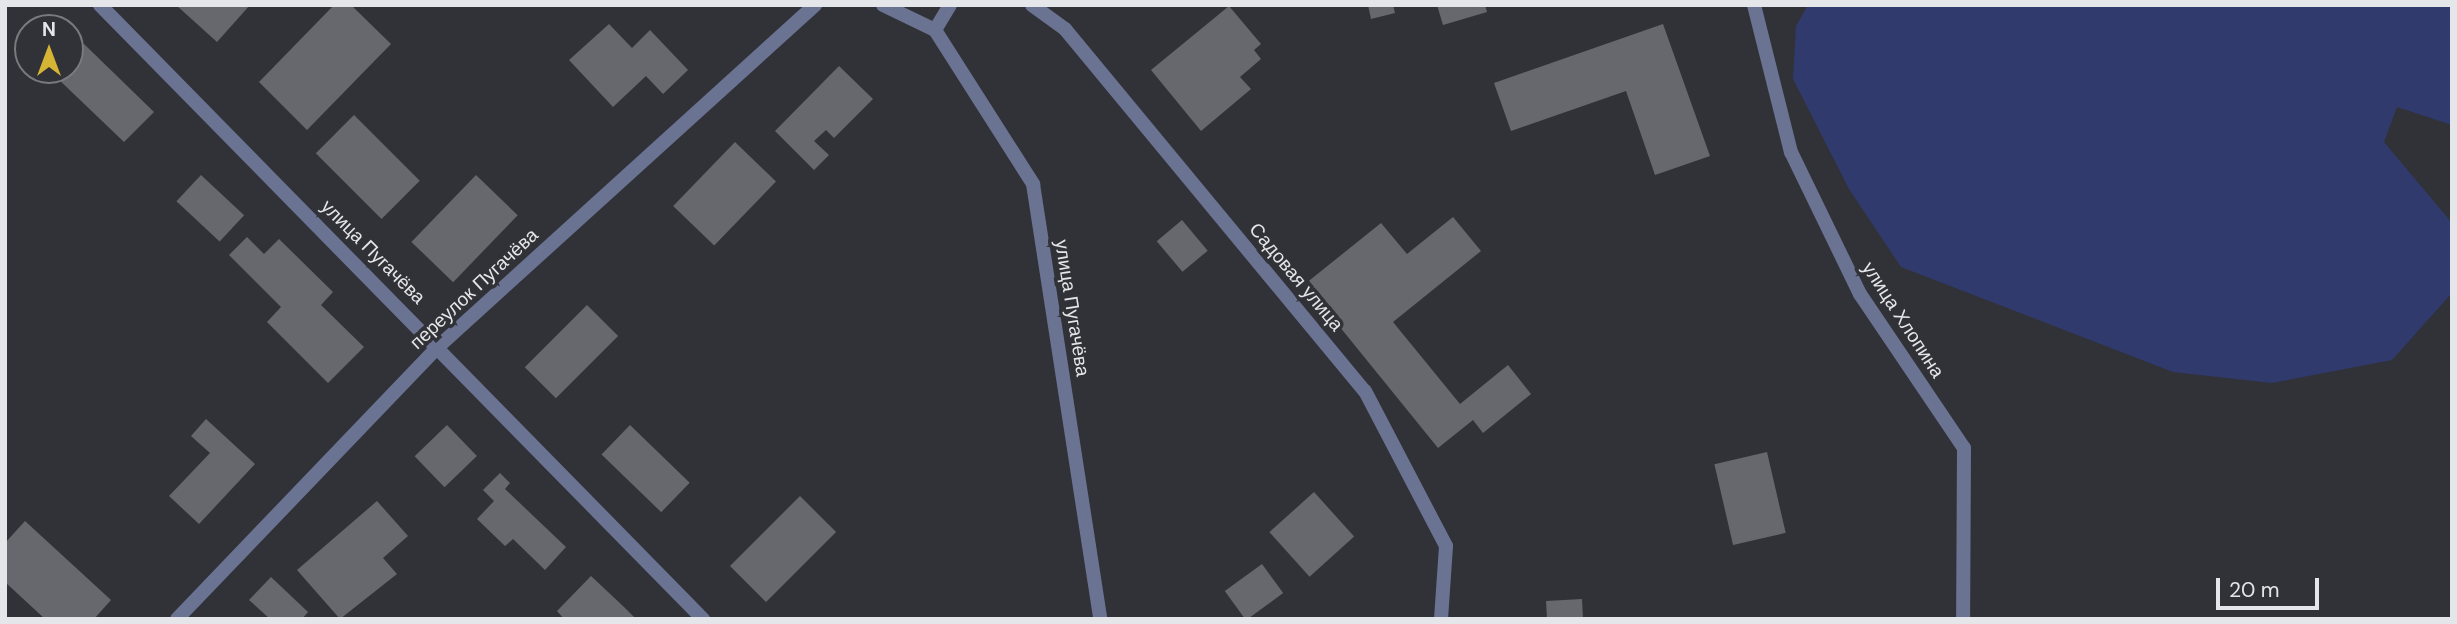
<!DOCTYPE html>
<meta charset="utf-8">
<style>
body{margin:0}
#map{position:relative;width:2457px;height:624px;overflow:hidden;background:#313237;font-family:"DM Sans",sans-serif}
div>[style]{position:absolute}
.green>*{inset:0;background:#303a6d}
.building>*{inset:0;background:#67686e;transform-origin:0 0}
.street>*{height:14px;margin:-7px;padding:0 7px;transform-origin:7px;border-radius:7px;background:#6b7393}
span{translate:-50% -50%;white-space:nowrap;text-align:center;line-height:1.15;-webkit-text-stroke:7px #313237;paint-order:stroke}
.street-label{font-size:19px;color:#e5e6e9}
.frame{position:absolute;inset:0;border:7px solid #e5e6e9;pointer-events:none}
.north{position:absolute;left:14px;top:14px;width:70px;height:70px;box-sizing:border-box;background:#313237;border:2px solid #797a7e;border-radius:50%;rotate:0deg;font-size:19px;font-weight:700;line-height:28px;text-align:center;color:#e5e6e9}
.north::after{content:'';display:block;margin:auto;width:24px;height:32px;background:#d6b534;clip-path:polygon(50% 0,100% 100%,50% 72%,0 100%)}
.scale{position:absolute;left:2216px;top:578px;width:103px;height:32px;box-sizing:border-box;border:4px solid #e5e6e9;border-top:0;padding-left:9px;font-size:21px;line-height:24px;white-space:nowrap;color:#e5e6e9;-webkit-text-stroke:5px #313237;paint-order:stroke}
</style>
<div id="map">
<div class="green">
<div style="clip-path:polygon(1808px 5px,2452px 5px,2452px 125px,2397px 107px,2384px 142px,2452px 223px,2452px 293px,2392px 360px,2272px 383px,2173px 372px,1901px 267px,1849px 189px,1793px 79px,1796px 26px)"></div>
</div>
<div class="building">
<div style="clip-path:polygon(176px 5px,250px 5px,217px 42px)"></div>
<div style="clip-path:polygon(334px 5px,351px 5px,391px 44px,307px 130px,259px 82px)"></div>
<div style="clip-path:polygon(1368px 5px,1393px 5px,1395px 13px,1371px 19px)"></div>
<div style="clip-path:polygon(1437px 5px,1485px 5px,1487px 12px,1443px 25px)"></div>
<div style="clip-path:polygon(1229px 6px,1261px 44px,1254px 50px,1261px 59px,1240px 77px,1251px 89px,1201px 131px,1151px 70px)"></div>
<div style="clip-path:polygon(609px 24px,632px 48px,650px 30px,688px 70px,663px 94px,646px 76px,613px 107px,569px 60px)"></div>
<div style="clip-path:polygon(1663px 24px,1710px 156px,1655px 175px,1626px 91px,1511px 131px,1494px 83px)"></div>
<div style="clip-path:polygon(84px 44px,154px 112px,124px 142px,54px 75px,70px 70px,70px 59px)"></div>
<div style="clip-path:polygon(839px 66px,873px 99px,834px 138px,826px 130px,814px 141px,829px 155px,814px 170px,775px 131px)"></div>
<div style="left:354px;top:115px;width:93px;height:54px;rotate:45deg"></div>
<div style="left:735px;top:142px;width:57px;height:89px;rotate:44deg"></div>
<div style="left:201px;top:175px;width:59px;height:36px;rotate:43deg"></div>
<div style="left:476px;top:175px;width:58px;height:93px;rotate:44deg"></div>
<div style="clip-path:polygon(1453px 217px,1481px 251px,1393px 322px,1460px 404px,1508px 365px,1531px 394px,1483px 433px,1473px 420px,1438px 448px,1305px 284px,1381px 223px,1407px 254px)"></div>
<div style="left:1182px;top:220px;width:40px;height:33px;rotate:50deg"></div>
<div style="clip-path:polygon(247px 237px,264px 254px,279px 239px,333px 292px,321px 305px,364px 347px,328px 383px,267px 322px,281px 307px,229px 255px)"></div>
<div style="left:587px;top:305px;width:44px;height:88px;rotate:45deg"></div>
<div style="clip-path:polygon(206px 419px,255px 464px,199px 524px,169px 496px,210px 453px,191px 436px)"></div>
<div style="left:447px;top:425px;width:43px;height:45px;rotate:46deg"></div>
<div style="left:630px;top:425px;width:83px;height:41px;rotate:44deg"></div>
<div style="left:1767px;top:452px;width:83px;height:54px;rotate:77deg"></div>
<div style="clip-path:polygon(500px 473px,510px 483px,505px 489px,566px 547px,545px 570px,513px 539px,505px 546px,477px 519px,494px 501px,483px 490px)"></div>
<div style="left:1314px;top:492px;width:60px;height:60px;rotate:48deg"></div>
<div style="left:800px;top:496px;width:51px;height:99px;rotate:45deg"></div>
<div style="clip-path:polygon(377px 501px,408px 536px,383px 558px,397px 574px,340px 619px,297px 570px)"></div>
<div style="clip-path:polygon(25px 521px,111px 600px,94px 619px,45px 619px,5px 582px,5px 543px)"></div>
<div style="left:1262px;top:564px;width:36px;height:46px;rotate:54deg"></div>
<div style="clip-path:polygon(591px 576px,624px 607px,636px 619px,564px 619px,557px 611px)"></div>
<div style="clip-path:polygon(271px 577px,308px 612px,302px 619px,270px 619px,249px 600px)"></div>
<div style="left:1582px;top:599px;width:20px;height:36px;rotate:87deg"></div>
</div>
<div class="street">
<div style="left:100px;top:5px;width:861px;rotate:45.52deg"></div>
<div style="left:883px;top:5px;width:58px;rotate:25.7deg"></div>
<div style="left:935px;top:30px;width:29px;rotate:-59deg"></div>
<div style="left:1032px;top:5px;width:41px;rotate:36deg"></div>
<div style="left:1065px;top:29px;width:470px;rotate:50.4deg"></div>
<div style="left:1365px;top:391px;width:175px;rotate:62.4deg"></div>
<div style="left:1446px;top:546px;width:73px;rotate:93.9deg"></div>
<div style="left:1754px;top:5px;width:152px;rotate:75.9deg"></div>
<div style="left:1791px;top:152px;width:158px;rotate:64.1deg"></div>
<div style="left:1860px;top:294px;width:186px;rotate:56deg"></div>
<div style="left:1964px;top:448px;width:171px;rotate:90.3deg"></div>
<div style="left:935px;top:30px;width:183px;rotate:57.5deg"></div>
<div style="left:1033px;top:184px;width:440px;rotate:81.2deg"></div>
<div style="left:177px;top:619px;width:378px;rotate:-46.2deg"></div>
<div style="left:439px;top:346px;width:508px;rotate:-42.21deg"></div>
</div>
<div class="street-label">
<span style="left:373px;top:252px;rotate:45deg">улица Пугачёва</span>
<span style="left:1296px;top:277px;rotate:50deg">Садовая улица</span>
<span style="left:474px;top:289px;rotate:-43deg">переулок Пугачёва</span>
<span style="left:1072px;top:308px;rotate:81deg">улица Пугачёва</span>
<span style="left:1903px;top:320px;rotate:57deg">улица Хлопина</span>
</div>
<div class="frame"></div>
<div class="north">N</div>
<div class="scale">20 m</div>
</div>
